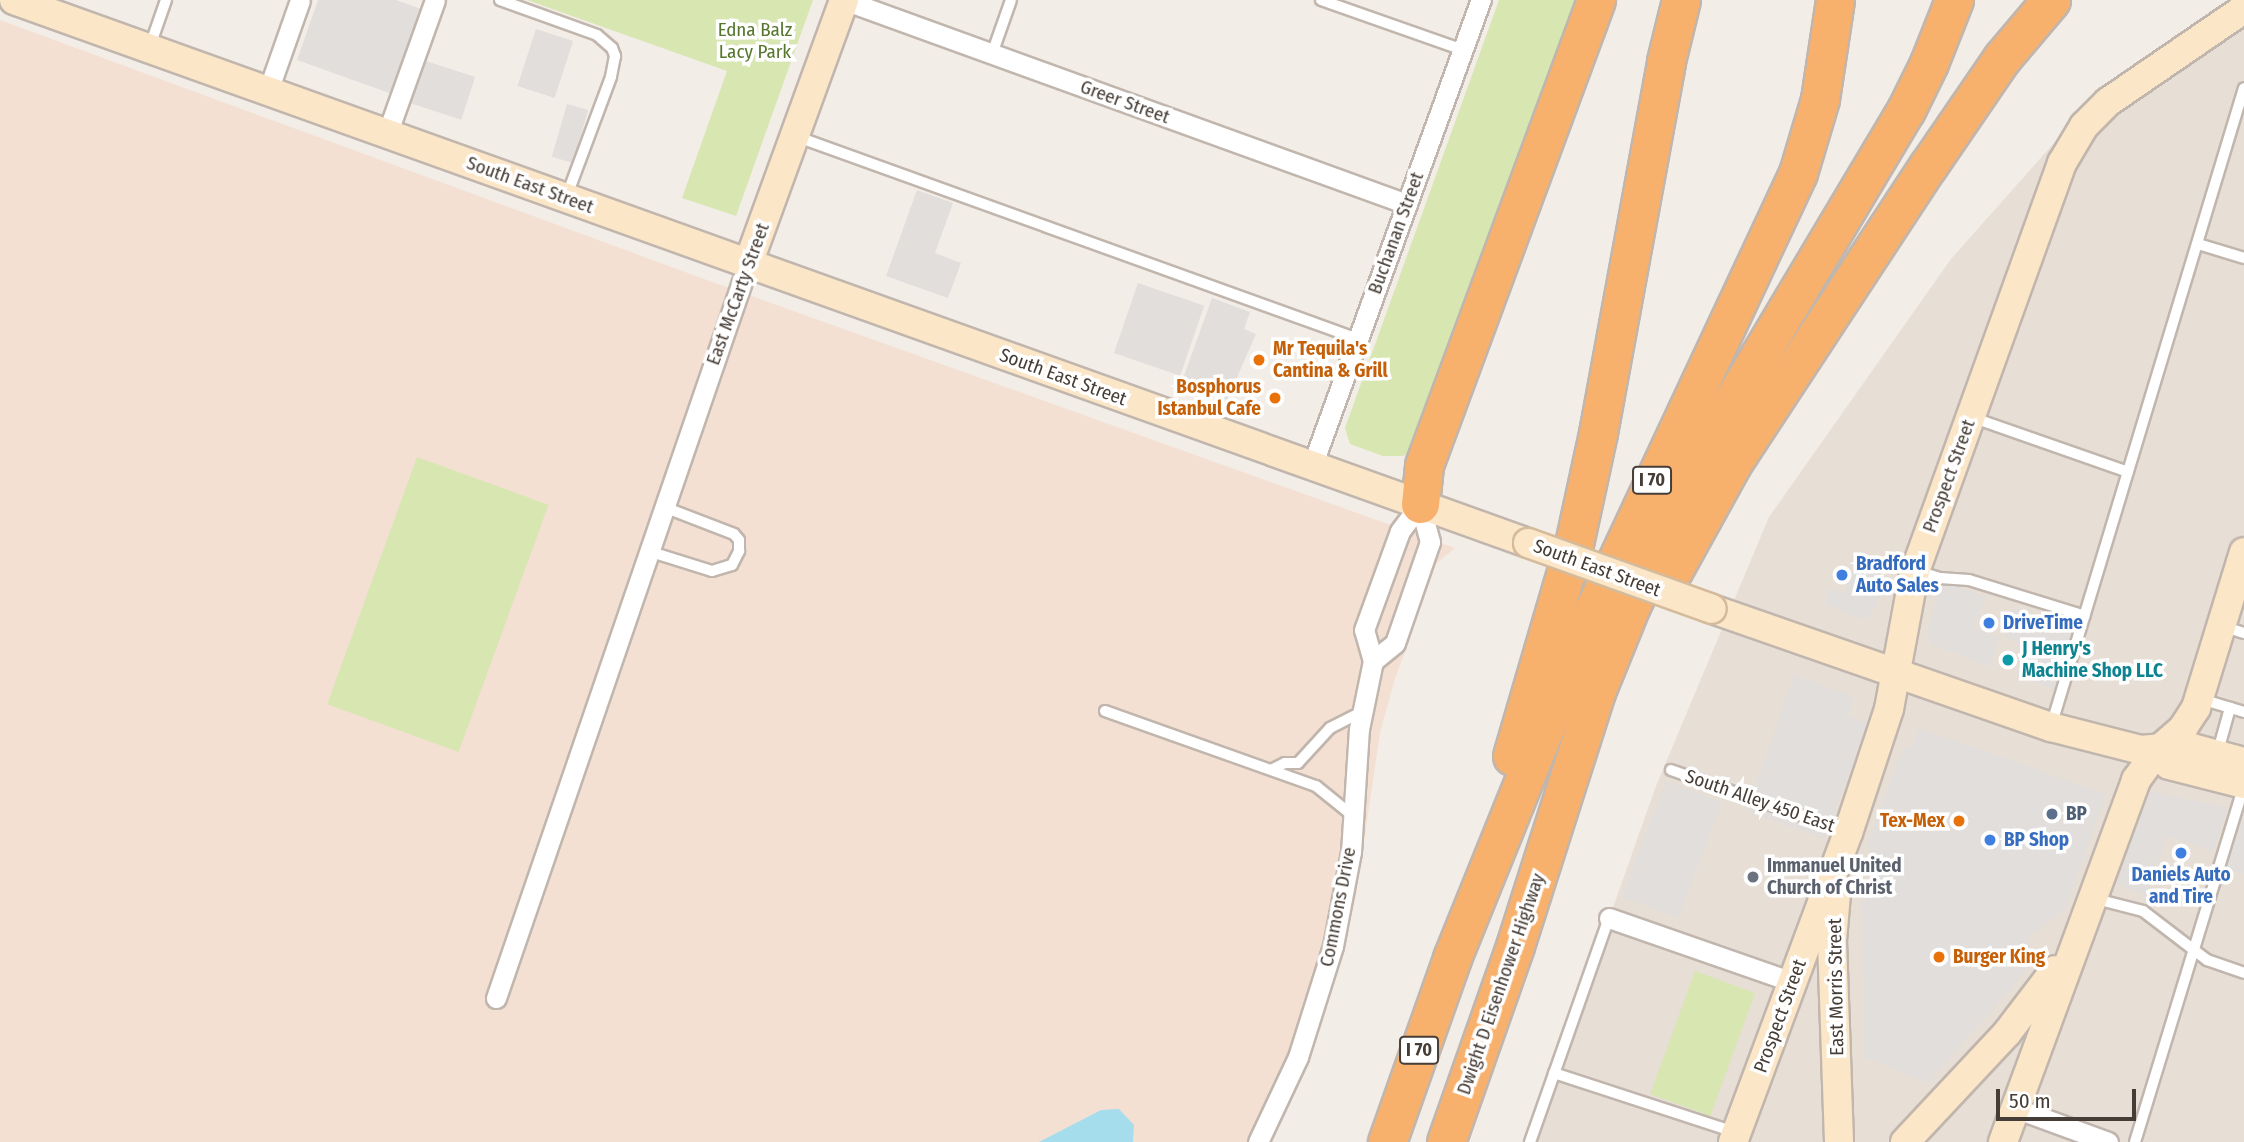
<!DOCTYPE html>
<style>
body{margin:0}
#map{position:relative;width:2244px;height:1142px;overflow:hidden;background:#f3ede7;font-family:"Fira Sans Condensed",sans-serif}
div>[style]{position:absolute}
.residential>*{inset:0;background:#e7ded6}
.commercial>*{inset:0;background:#f4e0d3}
.green>*{inset:0;background:#d8e6b2;transform-origin:0 0}
.parking>*{inset:0;background:#e1dedc;transform-origin:0 0}
.water>*{inset:0;background:#a6dded}
.roads{filter:drop-shadow(2px 0 #c1b6ad) drop-shadow(-2px 0 #c1b6ad) drop-shadow(0 2px #c1b6ad) drop-shadow(0 -2px #c1b6ad)}
.lane>*{height:10px;margin:-5px;padding:0 5px;transform-origin:5px;border-radius:5px;background:#fff}
.street>*{height:19px;margin:-9.5px;padding:0 9.5px;transform-origin:9.5px;border-radius:9.5px;background:#fff}
.secondary>*{height:28px;margin:-14px;padding:0 14px;transform-origin:14px;border-radius:14px;background:#fce6c8}
.highway>*{height:37px;margin:-18.5px;padding:0 18.5px;transform-origin:18.5px;border-radius:18.5px;background:#f8b16d}
.bridges{filter:drop-shadow(2px 0 #d4bb9b) drop-shadow(-2px 0 #d4bb9b) drop-shadow(0 2px #d4bb9b) drop-shadow(0 -2px #d4bb9b)}
.secondary-bridge>*{height:28px;margin:-14px;padding:0 14px;transform-origin:14px;border-radius:14px;background:#fce6c8}
.dots>*{width:19px;height:19px;translate:-50% -50%;box-sizing:border-box;border:4px solid #fff;border-radius:50%}
span{translate:-50% -50%;white-space:nowrap;text-align:center;line-height:1.15;-webkit-text-stroke:7px #fff;paint-order:stroke}
.shield-label span{padding:2px 5px;background:#fff;border:2px solid;border-radius:5px;-webkit-text-stroke-width:0}
.shield-label{font-size:18px;color:#463d36;font-weight:700}
.park-label{font-size:19px;color:#55762c}
.street-label{font-size:19px;color:#463d36}
.food-label{font-size:19px;color:#c56008;font-weight:700}
.left{translate:0 -50%;text-align:left}
.right{translate:-100% -50%;text-align:right}
.shop-label{font-size:19px;color:#366cbe;font-weight:700}
.culture-label{font-size:19px;color:#0d838f;font-weight:700}
.service-label{font-size:19px;color:#4e5e75;font-weight:700}
.worship-label{font-size:19px;color:#5b616d;font-weight:700}
.scale{position:absolute;left:1996px;top:1089px;width:140px;height:32px;box-sizing:border-box;border:4px solid #463d36;border-top:0;padding-left:9px;font-size:21px;line-height:24px;white-space:nowrap;color:#463d36;-webkit-text-stroke:5px #fff;paint-order:stroke}
</style>
<div id="map">
<div class="residential">
<div style="clip-path:polygon(2244px 0,2244px 1142px,1530px 1142px,1656px 786px,1769px 517px,1951px 259px,2101px 90px)"></div>
</div>
<div class="commercial">
<div style="clip-path:polygon(0 20px,715px 283px,1455px 548px,1436px 564px,1394px 682px,1380px 733px,1356px 896px,1337px 973px,1305px 1069px,1271px 1142px,0 1142px)"></div>
</div>
<div class="green">
<div style="clip-path:polygon(527px 0,813px 0,736px 216px,682px 198px,727px 71px)"></div>
<div style="clip-path:polygon(1499px 0,1586px 0,1418px 449px,1403px 456px,1383px 456px,1350px 444px,1345px 428px)"></div>
<div style="left:417px;top:457px;width:140px;height:263px;rotate:20deg"></div>
<div style="left:1695px;top:971px;width:64px;height:131px;rotate:20deg"></div>
</div>
<div class="parking">
<div style="clip-path:polygon(318px 0,396px 0,421px 9px,392px 94px,297px 60px)"></div>
<div style="left:536px;top:29px;width:39px;height:60px;rotate:18deg"></div>
<div style="left:420px;top:59px;width:58px;height:45px;rotate:18deg"></div>
<div style="left:567px;top:104px;width:22px;height:55px;rotate:16deg"></div>
<div style="clip-path:polygon(917px 190px,953px 203px,935px 253px,961px 263px,948px 298px,886px 276px)"></div>
<div style="left:1138px;top:283px;width:70px;height:74px;rotate:19deg"></div>
<div style="clip-path:polygon(1212px 298px,1250px 312px,1244px 329px,1256px 334px,1227px 400px,1181px 384px)"></div>
<div style="clip-path:polygon(1856px 563px,1888px 580px,1872px 613px,1863px 620px,1825px 604px,1829px 588px,1845px 593px)"></div>
<div style="clip-path:polygon(1942px 581px,1985px 597px,1974px 629px,2000px 637px,1990px 667px,1932px 644px,1927px 633px)"></div>
<div style="clip-path:polygon(2013px 608px,2075px 628px,2055px 689px,2016px 676px,2026px 646px,2004px 638px)"></div>
<div style="clip-path:polygon(1794px 675px,1855px 697px,1848px 716px,1866px 723px,1825px 839px,1747px 811px)"></div>
<div style="clip-path:polygon(1919px 728px,2106px 794px,2065px 910px,2028px 938px,2035px 961px,1928px 1083px,1864px 1057px,1862px 900px,1878px 887px,1867px 845px,1902px 750px,1907px 749px,1914px 742px)"></div>
<div style="left:1666px;top:781px;width:60px;height:124px;rotate:21deg"></div>
<div style="clip-path:polygon(2149px 791px,2228px 808px,2213px 852px,2170px 837px,2166px 838px,2147px 895px,2116px 884px)"></div>
<div style="clip-path:polygon(2238px 814px,2244px 816px,2244px 874px,2222px 867px)"></div>
</div>
<div class="water">
<div style="clip-path:polygon(1119px 1109px,1134px 1125px,1133px 1142px,1039px 1142px,1101px 1110px)"></div>
</div>
<div class="roads">
<div class="lane">
<div style="left:500px;top:0;width:103px;rotate:19.8deg"></div>
<div style="left:597px;top:35px;width:20px;rotate:41deg"></div>
<div style="left:612px;top:48px;width:9px;rotate:69deg"></div>
<div style="left:615px;top:56px;width:21px;rotate:101deg"></div>
<div style="left:611px;top:77px;width:126px;rotate:110.4deg"></div>
<div style="left:1321px;top:0;width:151px;rotate:19.4deg"></div>
<div style="left:150px;top:46px;width:49px;rotate:-70.8deg"></div>
<div style="left:992px;top:54px;width:57px;rotate:-70.6deg"></div>
<div style="left:795px;top:136px;width:598px;rotate:19.83deg"></div>
<div style="left:2198px;top:244px;width:48px;rotate:16.9deg"></div>
<div style="left:1974px;top:418px;width:163px;rotate:19.3deg"></div>
<div style="left:648px;top:551px;width:67px;rotate:17.4deg"></div>
<div style="left:712px;top:571px;width:21px;rotate:-17deg"></div>
<div style="left:732px;top:565px;width:16px;rotate:-63deg"></div>
<div style="left:739px;top:551px;width:11px;rotate:-90deg"></div>
<div style="left:739px;top:540px;width:8px;rotate:-130deg"></div>
<div style="left:734px;top:534px;width:75px;rotate:-158.9deg"></div>
<div style="left:1917px;top:571px;width:24px;rotate:17deg"></div>
<div style="left:1940px;top:578px;width:29px;rotate:4deg"></div>
<div style="left:1969px;top:580px;width:121px;rotate:17.2deg"></div>
<div style="left:2222px;top:626px;width:23px;rotate:18deg"></div>
<div style="left:2201px;top:699px;width:45px;rotate:16.8deg"></div>
<div style="left:1105px;top:711px;width:224px;rotate:19.6deg"></div>
<div style="left:1316px;top:786px;width:48px;rotate:39deg"></div>
<div style="left:2052px;top:723px;width:663px;rotate:-73.18deg"></div>
<div style="left:2218px;top:751px;width:45px;rotate:-74.4deg"></div>
<div style="left:1273px;top:769px;width:13px;rotate:-27deg"></div>
<div style="left:1285px;top:763px;width:13px"></div>
<div style="left:1298px;top:763px;width:47px;rotate:-47.6deg"></div>
<div style="left:1330px;top:728px;width:35px;rotate:-27deg"></div>
<div style="left:1671px;top:770px;width:184px;rotate:19.3deg"></div>
<div style="left:2096px;top:899px;width:49px;rotate:14.3deg"></div>
<div style="left:2143px;top:911px;width:81px;rotate:37.4deg"></div>
<div style="left:2207px;top:960px;width:39px;rotate:19deg"></div>
<div style="left:1554px;top:1073px;width:189px;rotate:18.1deg"></div>
<div style="left:1530px;top:1142px;width:238px;rotate:-70.6deg"></div>
<div style="left:2135px;top:1142px;width:370px;rotate:-73deg"></div>
</div>
<div class="street">
<div style="left:844px;top:0;width:599px;rotate:19.92deg"></div>
<div style="left:268px;top:91px;width:96px;rotate:-70.6deg"></div>
<div style="left:387px;top:134px;width:142px;rotate:-70.3deg"></div>
<div style="left:1312px;top:466px;width:496px;rotate:-70.1deg"></div>
<div style="left:1373px;top:661px;width:28px;rotate:-39deg"></div>
<div style="left:1395px;top:643px;width:107px;rotate:-70.9deg"></div>
<div style="left:1430px;top:542px;width:39px;rotate:-105deg"></div>
<div style="left:1609px;top:918px;width:195px;rotate:19.2deg"></div>
<div style="left:496px;top:998px;width:776px;rotate:-71.05deg"></div>
<div style="left:2015px;top:1108px;width:99px;rotate:20.1deg"></div>
<div style="left:1258px;top:1142px;width:94px;rotate:-64.8deg"></div>
<div style="left:1298px;top:1057px;width:116px;rotate:-72.5deg"></div>
<div style="left:1333px;top:946px;width:96px;rotate:-79.2deg"></div>
<div style="left:1351px;top:852px;width:123px;rotate:-86.3deg"></div>
<div style="left:1359px;top:729px;width:69px;rotate:-78.4deg"></div>
<div style="left:1373px;top:661px;width:32px;rotate:-106deg"></div>
<div style="left:1364px;top:630px;width:105px;rotate:-70deg"></div>
<div style="left:1400px;top:531px;width:34px;rotate:-53deg"></div>
</div>
<div class="secondary">
<div style="left:14px;top:0;width:1608px;rotate:19.73deg"></div>
<div style="left:748px;top:264px;width:281px;rotate:-70deg"></div>
<div style="left:1712px;top:609px;width:359px;rotate:19.2deg"></div>
<div style="left:2051px;top:727px;width:93px;rotate:14.3deg"></div>
<div style="left:2141px;top:750px;width:44px;rotate:-5.2deg"></div>
<div style="left:2185px;top:746px;width:61px;rotate:15.2deg"></div>
<div style="left:2157px;top:751px;width:18px;rotate:49deg"></div>
<div style="left:2169px;top:765px;width:77px;rotate:14.2deg"></div>
<div style="left:1836px;top:894px;width:47px;rotate:94.9deg"></div>
<div style="left:1832px;top:941px;width:201px;rotate:88deg"></div>
<div style="left:1733px;top:1142px;width:330px;rotate:-69.6deg"></div>
<div style="left:1848px;top:833px;width:131px;rotate:-71.7deg"></div>
<div style="left:1889px;top:709px;width:137px;rotate:-79.5deg"></div>
<div style="left:1914px;top:574px;width:437px;rotate:-70.2deg"></div>
<div style="left:2062px;top:163px;width:43px;rotate:-59.3deg"></div>
<div style="left:2084px;top:126px;width:34px;rotate:-45deg"></div>
<div style="left:2108px;top:102px;width:165px;rotate:-34.4deg"></div>
<div style="left:1905px;top:1142px;width:149px;rotate:-46.9deg"></div>
<div style="left:2007px;top:1033px;width:79px;rotate:-52.7deg"></div>
<div style="left:2003px;top:1142px;width:386px;rotate:-69.8deg"></div>
<div style="left:2136px;top:780px;width:36px;rotate:-54deg"></div>
<div style="left:2157px;top:751px;width:35px;rotate:-41deg"></div>
<div style="left:2183px;top:728px;width:24px;rotate:-57deg"></div>
<div style="left:2196px;top:708px;width:163px;rotate:-72.9deg"></div>
</div>
<div class="highway">
<div style="left:1420px;top:504px;width:39px;rotate:-84deg"></div>
<div style="left:1424px;top:465px;width:496px;rotate:-69.7deg"></div>
<div style="left:1673px;top:571px;width:122px;rotate:-61.1deg"></div>
<div style="left:1732px;top:464px;width:357px;rotate:-56.7deg"></div>
<div style="left:1928px;top:166px;width:131px;rotate:-55.6deg"></div>
<div style="left:2002px;top:58px;width:76px;rotate:-49.8deg"></div>
<div style="left:1512px;top:756px;width:221px;rotate:-73.7deg"></div>
<div style="left:1574px;top:544px;width:114px;rotate:-77.8deg"></div>
<div style="left:1598px;top:433px;width:378px;rotate:-79.6deg"></div>
<div style="left:1666px;top:61px;width:63px;rotate:-76.2deg"></div>
<div style="left:1387px;top:1142px;width:195px;rotate:-70.5deg"></div>
<div style="left:1452px;top:958px;width:358px;rotate:-68deg"></div>
<div style="left:1586px;top:626px;width:500px;rotate:-64.92deg"></div>
<div style="left:1798px;top:173px;width:77px;rotate:-73.4deg"></div>
<div style="left:1820px;top:99px;width:100px;rotate:-81.4deg"></div>
<div style="left:1446px;top:1142px;width:208px;rotate:-70.6deg"></div>
<div style="left:1515px;top:946px;width:267px;rotate:-72.3deg"></div>
<div style="left:1596px;top:692px;width:93px;rotate:-67.9deg"></div>
<div style="left:1631px;top:606px;width:195px;rotate:-64.5deg"></div>
<div style="left:1715px;top:430px;width:373px;rotate:-59.2deg"></div>
<div style="left:1906px;top:110px;width:52px;rotate:-63.9deg"></div>
<div style="left:1929px;top:63px;width:68px;rotate:-68.4deg"></div>
</div>
</div>
<div class="bridges">
<div class="secondary-bridge">
<div style="left:1528px;top:543px;width:195px;rotate:19.7deg"></div>
</div>
</div>
<div class="dots">
<div style="left:1259px;top:360px;background:#e8710a"></div>
<div style="left:1275px;top:398px;background:#e8710a"></div>
<div style="left:1842px;top:575px;background:#3f7fe0"></div>
<div style="left:1989px;top:623px;background:#3f7fe0"></div>
<div style="left:2008px;top:660px;background:#0f9aa8"></div>
<div style="left:2052px;top:814px;background:#5c6f8a"></div>
<div style="left:1959px;top:821px;background:#e8710a"></div>
<div style="left:1990px;top:840px;background:#3f7fe0"></div>
<div style="left:2181px;top:853px;background:#3f7fe0"></div>
<div style="left:1753px;top:877px;background:#6b7280"></div>
<div style="left:1939px;top:957px;background:#e8710a"></div>
</div>
<div class="shield-label">
<span style="left:1652px;top:480px">I 70</span>
<span style="left:1419px;top:1050px">I 70</span>
</div>
<div class="park-label">
<span style="left:755px;top:41px">Edna Balz<br>Lacy Park</span>
</div>
<div class="street-label">
<span style="left:1125px;top:102px;rotate:20deg">Greer Street</span>
<span style="left:530px;top:185px;rotate:20deg">South East Street</span>
<span style="left:1396px;top:233px;rotate:-70deg">Buchanan Street</span>
<span style="left:738px;top:294px;rotate:-70deg">East McCarty Street</span>
<span style="left:1063px;top:377px;rotate:20deg">South East Street</span>
<span style="left:1949px;top:476px;rotate:-70deg">Prospect Street</span>
<span style="left:1597px;top:568px;rotate:20deg">South East Street</span>
<span style="left:1760px;top:801px;rotate:19deg">South Alley 450 East</span>
<span style="left:1338px;top:907px;rotate:-79deg">Commons Drive</span>
<span style="left:1501px;top:984px;rotate:-71deg">Dwight D Eisenhower Highway</span>
<span style="left:1836px;top:987px;rotate:-91deg">East Morris Street</span>
<span style="left:1780px;top:1016px;rotate:-70deg">Prospect Street</span>
</div>
<div class="food-label">
<span class="left" style="left:1273px;top:360px">Mr Tequila's<br>Cantina &amp; Grill</span>
<span class="right" style="left:1261px;top:398px">Bosphorus<br>Istanbul Cafe</span>
<span class="right" style="left:1945px;top:821px">Tex-Mex</span>
<span class="left" style="left:1953px;top:957px">Burger King</span>
</div>
<div class="shop-label">
<span class="left" style="left:1856px;top:575px">Bradford<br>Auto Sales</span>
<span class="left" style="left:2003px;top:623px">DriveTime</span>
<span class="left" style="left:2004px;top:840px">BP Shop</span>
<span style="left:2181px;top:886px">Daniels Auto<br>and Tire</span>
</div>
<div class="culture-label">
<span class="left" style="left:2022px;top:660px">J Henry's<br>Machine Shop LLC</span>
</div>
<div class="service-label">
<span class="left" style="left:2066px;top:814px">BP</span>
</div>
<div class="worship-label">
<span class="left" style="left:1767px;top:877px">Immanuel United<br>Church of Christ</span>
</div>
<div class="scale">50 m</div>
</div>
